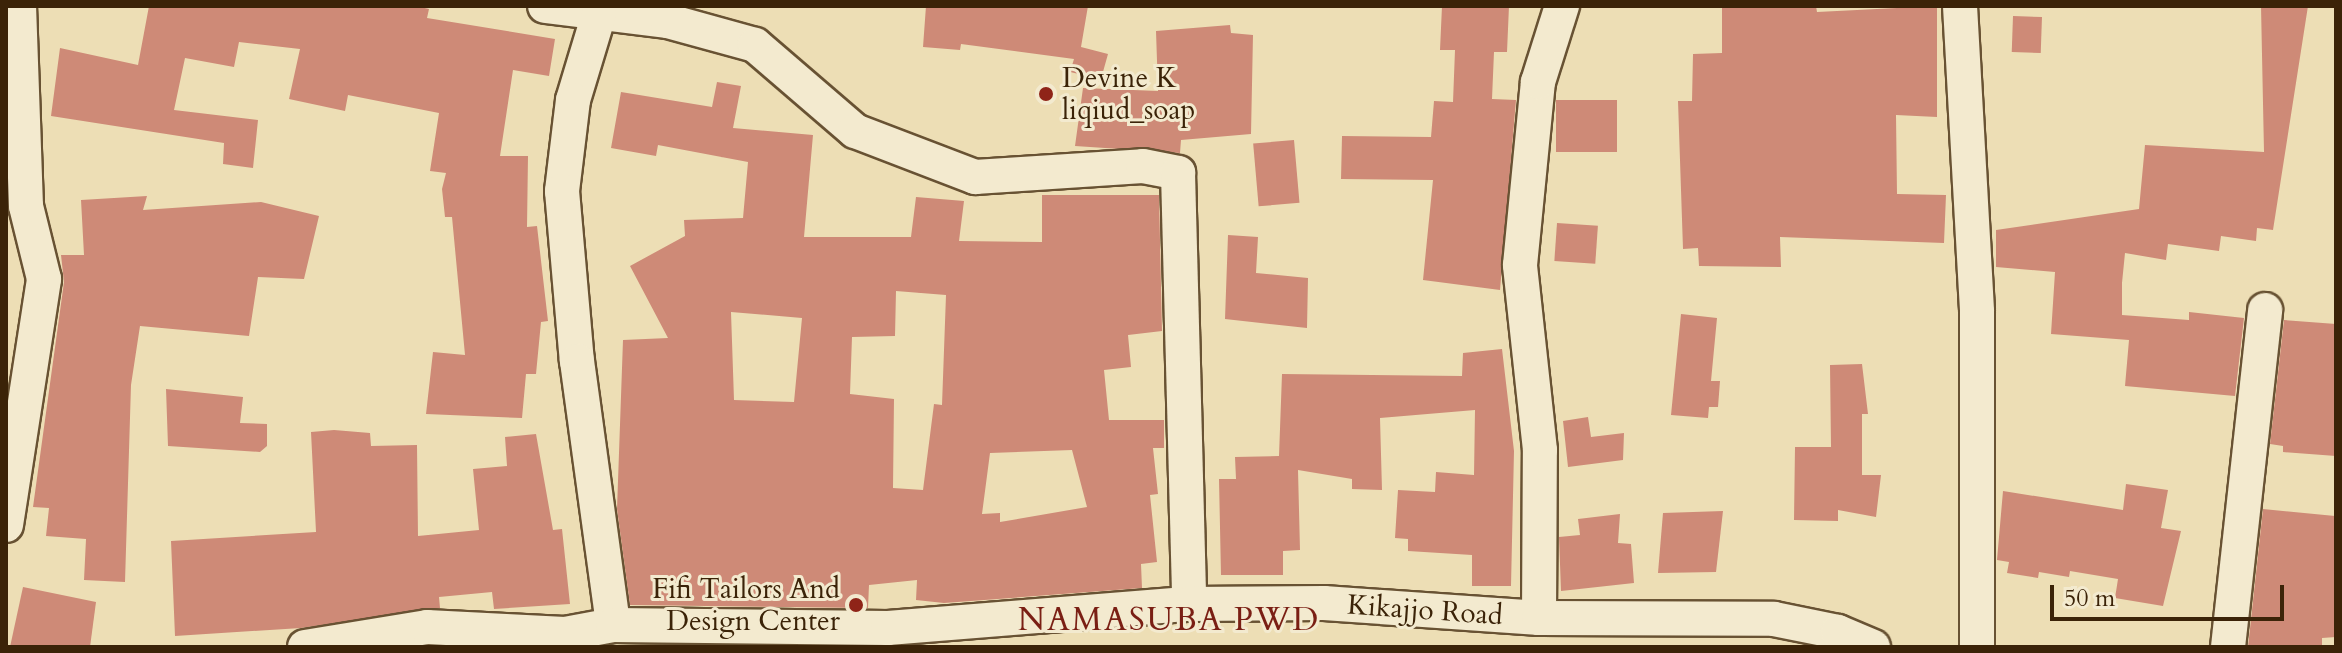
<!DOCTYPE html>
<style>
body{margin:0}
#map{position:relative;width:2342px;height:653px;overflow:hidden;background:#eddeb5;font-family:Cardo,serif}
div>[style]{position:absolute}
.building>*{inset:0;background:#ce8a77;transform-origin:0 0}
.roads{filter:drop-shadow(2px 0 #685233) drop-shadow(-2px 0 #685233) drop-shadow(0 2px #685233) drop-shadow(0 -2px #685233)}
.street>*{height:34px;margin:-17px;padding:0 17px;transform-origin:17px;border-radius:17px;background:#f3eacf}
.dots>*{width:22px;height:22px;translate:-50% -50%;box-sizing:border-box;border:4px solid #f3eacf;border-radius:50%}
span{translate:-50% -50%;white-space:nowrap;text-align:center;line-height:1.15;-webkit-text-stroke:6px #f3eacf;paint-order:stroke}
.poi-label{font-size:28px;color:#3b2308}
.left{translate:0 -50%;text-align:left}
.right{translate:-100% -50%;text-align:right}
.street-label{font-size:28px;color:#3b2308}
.quarter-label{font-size:32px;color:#7a1f14;letter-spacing:2px}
.frame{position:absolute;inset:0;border:8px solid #3b2308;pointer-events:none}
.scale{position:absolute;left:2050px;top:585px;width:234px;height:36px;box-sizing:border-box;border:4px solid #3b2308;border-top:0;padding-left:10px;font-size:24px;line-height:28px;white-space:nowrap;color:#3b2308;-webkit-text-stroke:6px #f3eacf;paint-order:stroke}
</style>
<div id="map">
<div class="building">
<div style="clip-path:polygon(149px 6px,416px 6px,429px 9px,427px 18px,555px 39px,549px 76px,513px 70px,500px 156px,528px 156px,527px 227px,537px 226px,548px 321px,541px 322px,536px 374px,526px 374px,522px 418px,426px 414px,433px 352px,465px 355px,452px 217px,445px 217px,442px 189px,446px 173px,430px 171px,439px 113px,348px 95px,345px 111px,289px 99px,300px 49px,239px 42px,234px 67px,185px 58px,174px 110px,258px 120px,253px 168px,223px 164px,224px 143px,51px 116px,60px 48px,138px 65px)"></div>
<div style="clip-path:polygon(926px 6px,1088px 6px,1081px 47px,1108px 54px,1101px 79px,1070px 72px,1074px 59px,961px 44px,960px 50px,923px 47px)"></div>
<div style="clip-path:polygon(1442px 6px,1509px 6px,1507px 52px,1494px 52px,1492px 99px,1516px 100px,1500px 290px,1423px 280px,1433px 180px,1341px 179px,1342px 136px,1431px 137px,1434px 101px,1453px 102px,1455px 50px,1440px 50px)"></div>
<div style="clip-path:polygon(1722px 6px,1816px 6px,1817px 12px,1937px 6px,1937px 117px,1896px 115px,1897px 194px,1946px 195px,1944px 243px,1780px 237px,1781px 267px,1699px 266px,1698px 248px,1683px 249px,1678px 101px,1692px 101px,1693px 54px,1722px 53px)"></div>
<div style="clip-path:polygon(2261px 6px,2308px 6px,2273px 230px,2257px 228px,2256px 241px,2221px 236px,2219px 251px,2168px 244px,2166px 260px,2125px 253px,2122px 283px,2122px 315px,2189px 320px,2189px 312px,2244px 318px,2235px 396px,2125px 386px,2129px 340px,2051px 334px,2055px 272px,1996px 267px,1996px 230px,2139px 209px,2145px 145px,2264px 152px)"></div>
<div style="left:2013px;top:16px;width:29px;height:36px;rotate:2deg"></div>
<div style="clip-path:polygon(1230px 25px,1231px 33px,1253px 35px,1251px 134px,1181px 140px,1180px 153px,1075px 146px,1083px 88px,1158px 91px,1156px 31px)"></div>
<div style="clip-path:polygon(evenodd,717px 82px,741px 86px,733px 128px,813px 135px,804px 237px,911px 237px,916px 197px,964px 201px,959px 241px,1042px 242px,1042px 195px,1159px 195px,1162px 331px,1128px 335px,1131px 367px,1104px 370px,1109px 420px,1164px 420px,1164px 448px,1153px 448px,1158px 494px,1150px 495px,1157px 562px,1141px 564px,1142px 588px,944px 603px,916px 600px,917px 580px,869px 585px,868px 608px,630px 605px,617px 509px,623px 340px,668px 338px,630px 266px,685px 236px,684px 220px,743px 218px,748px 162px,658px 145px,656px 156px,611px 148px,621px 92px,712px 107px,717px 82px,896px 291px,946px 295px,942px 405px,934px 404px,923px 490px,893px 488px,894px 399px,850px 394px,852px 337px,895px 336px,896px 291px,717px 82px,731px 312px,802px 318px,794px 402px,734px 400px,731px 312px,717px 82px,1072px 450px,1087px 507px,1000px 522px,1000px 513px,982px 514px,990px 453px,1072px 450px)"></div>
<div style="left:1556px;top:100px;width:61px;height:52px"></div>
<div style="left:1294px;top:140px;width:63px;height:41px;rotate:85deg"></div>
<div style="clip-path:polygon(147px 196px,143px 210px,261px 202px,319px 216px,304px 279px,258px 277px,249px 336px,140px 326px,131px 385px,125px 582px,84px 580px,86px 539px,46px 536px,49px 508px,33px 507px,64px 282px,61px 255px,84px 255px,81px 200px)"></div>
<div style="left:1557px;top:223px;width:41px;height:38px;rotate:4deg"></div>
<div style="clip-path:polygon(1228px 235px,1258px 237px,1256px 273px,1308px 278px,1307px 328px,1225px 319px)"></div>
<div style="clip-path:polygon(1681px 314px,1717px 318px,1711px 381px,1720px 381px,1718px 407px,1709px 407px,1708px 418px,1671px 415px)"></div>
<div style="clip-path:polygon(2284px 320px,2336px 324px,2336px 456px,2283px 452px,2283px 446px,2270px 444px)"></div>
<div style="clip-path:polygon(1502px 349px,1514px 451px,1511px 586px,1472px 586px,1472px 555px,1408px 551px,1408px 539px,1395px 538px,1398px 490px,1435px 492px,1436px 472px,1474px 475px,1475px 410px,1380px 418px,1382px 490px,1352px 489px,1352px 479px,1298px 470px,1300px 550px,1283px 551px,1283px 575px,1221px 575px,1219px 479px,1236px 479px,1235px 457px,1279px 456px,1282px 374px,1462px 376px,1463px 353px)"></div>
<div style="clip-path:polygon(1862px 364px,1868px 414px,1862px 414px,1862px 475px,1881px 475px,1876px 517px,1838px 510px,1838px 521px,1794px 520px,1795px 447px,1831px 447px,1830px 365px)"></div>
<div style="clip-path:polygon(166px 389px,243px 397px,240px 423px,267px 424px,267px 446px,260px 452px,168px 446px)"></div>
<div style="clip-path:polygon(1588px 417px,1591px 437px,1624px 433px,1623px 460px,1568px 467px,1563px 421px)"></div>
<div style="clip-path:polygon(334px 430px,370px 433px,371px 446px,417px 445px,418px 536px,479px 530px,473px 469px,507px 466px,505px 437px,536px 434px,553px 530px,562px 529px,570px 604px,494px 609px,492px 592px,439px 597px,440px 608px,301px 628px,175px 636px,171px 541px,316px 532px,311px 432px)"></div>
<div style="clip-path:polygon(2126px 484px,2168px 490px,2161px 528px,2181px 531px,2163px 606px,2115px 598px,2118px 579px,2070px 571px,2069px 577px,2039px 572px,2038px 578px,2007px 573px,2009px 562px,1997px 560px,2003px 491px,2123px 510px)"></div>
<div style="clip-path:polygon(2263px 509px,2335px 516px,2336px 637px,2322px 638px,2322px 647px,2248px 647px)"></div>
<div style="clip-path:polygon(1723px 511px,1716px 572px,1658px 573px,1663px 513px)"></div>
<div style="clip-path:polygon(1620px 514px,1618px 543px,1631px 544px,1634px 583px,1561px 591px,1559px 537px,1580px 535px,1578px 519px)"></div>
<div style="clip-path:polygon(23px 587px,96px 602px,90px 647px,10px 647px)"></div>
</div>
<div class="roads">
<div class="street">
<div style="left:545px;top:6px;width:124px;rotate:7deg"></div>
<div style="left:668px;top:21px;width:90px;rotate:15.4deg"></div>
<div style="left:755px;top:45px;width:132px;rotate:40.7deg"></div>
<div style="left:855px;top:131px;width:129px;rotate:21deg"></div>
<div style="left:975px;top:177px;width:168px;rotate:-3.7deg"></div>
<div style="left:1143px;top:166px;width:36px;rotate:11deg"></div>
<div style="left:1178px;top:173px;width:431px;rotate:88.5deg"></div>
<div style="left:1960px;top:6px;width:306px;rotate:86.8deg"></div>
<div style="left:1977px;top:312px;width:335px;rotate:90deg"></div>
<div style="left:599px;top:14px;width:90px;rotate:106.8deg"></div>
<div style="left:573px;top:100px;width:92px;rotate:96.9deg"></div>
<div style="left:562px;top:191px;width:171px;rotate:85deg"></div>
<div style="left:577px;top:361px;width:266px;rotate:82.2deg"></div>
<div style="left:6px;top:525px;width:249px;rotate:-81.2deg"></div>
<div style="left:44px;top:279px;width:75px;rotate:-103.9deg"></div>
<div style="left:26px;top:206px;width:200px;rotate:-92deg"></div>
<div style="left:1539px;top:618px;width:168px;rotate:-89.7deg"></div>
<div style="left:1540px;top:450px;width:186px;rotate:-96.2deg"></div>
<div style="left:1520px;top:265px;width:184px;rotate:-84.4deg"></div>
<div style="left:1538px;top:82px;width:80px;rotate:-72.5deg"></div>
<div style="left:305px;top:647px;width:124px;rotate:-9.3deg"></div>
<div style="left:427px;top:627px;width:138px;rotate:2.9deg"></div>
<div style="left:565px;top:634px;width:49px;rotate:-10.6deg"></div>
<div style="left:613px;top:625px;width:275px;rotate:0.6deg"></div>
<div style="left:888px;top:628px;width:302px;rotate:-4.6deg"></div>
<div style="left:1189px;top:604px;width:135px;rotate:-0.4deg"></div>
<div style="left:1324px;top:603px;width:216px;rotate:4deg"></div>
<div style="left:1539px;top:618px;width:235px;rotate:0.2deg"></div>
<div style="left:1774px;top:619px;width:65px;rotate:11.5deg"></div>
<div style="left:1838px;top:632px;width:38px;rotate:23deg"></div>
<div style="left:2228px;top:647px;width:339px;rotate:-83.7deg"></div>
</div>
</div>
<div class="dots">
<div style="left:1046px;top:94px;background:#8f2418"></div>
<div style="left:856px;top:605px;background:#8f2418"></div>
</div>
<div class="poi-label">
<span class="left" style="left:1062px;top:94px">Devine K<br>liqiud_soap</span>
<span class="right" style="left:840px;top:605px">Fifi Tailors And<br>Design Center</span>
</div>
<div class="street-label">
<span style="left:1425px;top:610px;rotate:4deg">Kikajjo Road</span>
</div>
<div class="quarter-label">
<span style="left:1169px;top:620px">NAMASUBA PWD</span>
</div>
<div class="frame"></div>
<div class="scale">50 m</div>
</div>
